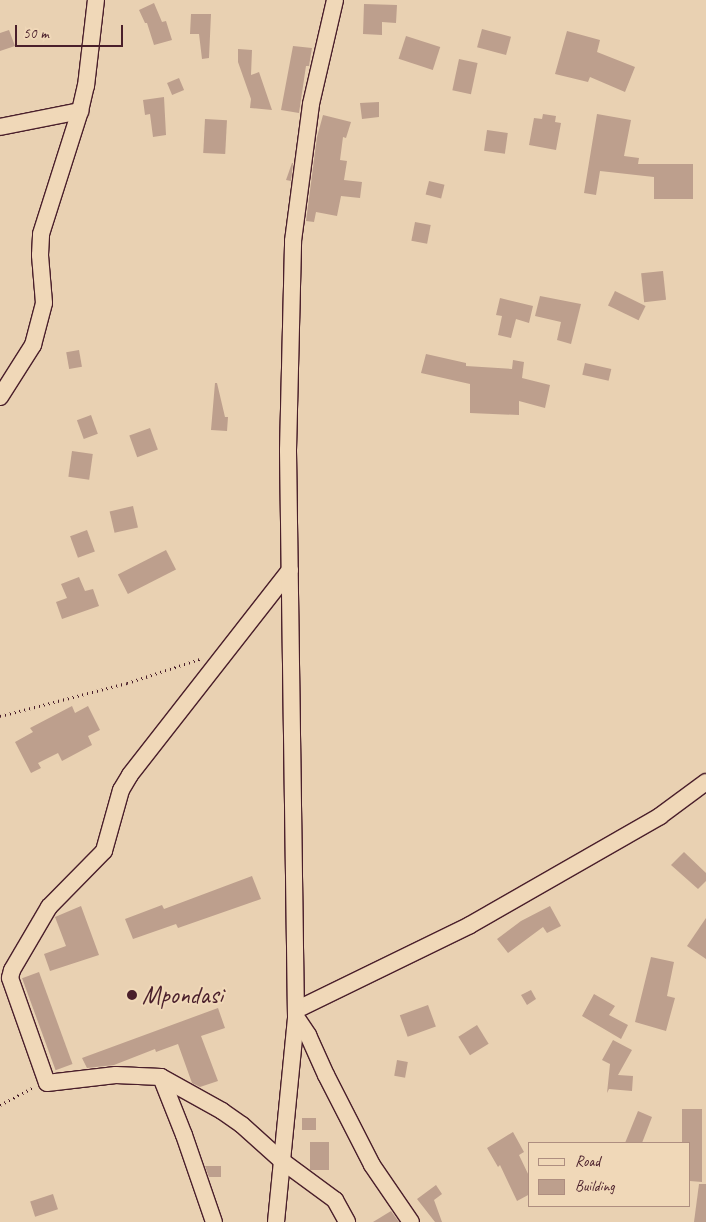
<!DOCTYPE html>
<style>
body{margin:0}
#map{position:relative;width:706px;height:1222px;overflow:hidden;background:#e9d1b2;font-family:Caveat,sans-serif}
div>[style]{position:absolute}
.building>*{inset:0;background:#bd9f8d;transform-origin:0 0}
.path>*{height:2.5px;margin-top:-1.25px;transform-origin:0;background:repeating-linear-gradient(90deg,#4a1f2b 0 1px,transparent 0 5px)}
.roads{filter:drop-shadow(1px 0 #4a1f2b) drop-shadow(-1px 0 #4a1f2b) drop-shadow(0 1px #4a1f2b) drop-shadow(0 -1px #4a1f2b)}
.minor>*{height:16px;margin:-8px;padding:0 8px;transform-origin:8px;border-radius:8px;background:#f0d8b8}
.dots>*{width:14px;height:14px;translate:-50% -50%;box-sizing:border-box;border:2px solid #f0d8b8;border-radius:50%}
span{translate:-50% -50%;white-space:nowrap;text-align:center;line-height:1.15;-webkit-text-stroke:4px #f0d8b8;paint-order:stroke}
.poi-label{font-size:25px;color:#4a1f2b}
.left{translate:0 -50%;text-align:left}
.legend{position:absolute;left:528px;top:1142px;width:162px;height:65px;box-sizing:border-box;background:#f0d8b8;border:1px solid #ae8e80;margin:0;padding:6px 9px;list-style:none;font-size:15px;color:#4a1f2b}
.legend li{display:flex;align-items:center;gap:10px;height:25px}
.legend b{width:25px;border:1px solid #ae8e80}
.scale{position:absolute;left:15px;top:25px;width:108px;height:22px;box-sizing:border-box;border:2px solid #4a1f2b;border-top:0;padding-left:6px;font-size:15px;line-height:18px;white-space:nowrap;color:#4a1f2b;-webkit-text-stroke:4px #f0d8b8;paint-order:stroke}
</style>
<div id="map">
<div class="building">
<div style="clip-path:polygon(154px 3px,162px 22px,166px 21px,172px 40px,154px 45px,147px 23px,145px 23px,139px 10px)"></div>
<div style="clip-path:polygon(364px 4px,397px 5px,396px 23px,382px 22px,382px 35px,363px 34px)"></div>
<div style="clip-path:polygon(191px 14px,211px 14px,209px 58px,202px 59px,199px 34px,190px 34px)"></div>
<div style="left:482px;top:29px;width:30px;height:19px;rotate:15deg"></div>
<div style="clip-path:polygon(9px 30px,15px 46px,0 51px,0 33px)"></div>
<div style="clip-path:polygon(567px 31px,600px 40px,597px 52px,635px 67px,625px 92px,590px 77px,588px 82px,555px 74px)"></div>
<div style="left:406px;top:36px;width:36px;height:24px;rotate:18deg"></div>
<div style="clip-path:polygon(293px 46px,312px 48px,309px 66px,306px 66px,299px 113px,281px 110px)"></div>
<div style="clip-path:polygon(238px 49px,252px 50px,251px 75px,259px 72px,272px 110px,250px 108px,251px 99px,238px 62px)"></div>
<div style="left:459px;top:59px;width:19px;height:32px;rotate:12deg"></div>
<div style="left:179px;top:78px;width:13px;height:13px;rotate:67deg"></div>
<div style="clip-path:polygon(164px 97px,166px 135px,153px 137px,150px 114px,145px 115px,143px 100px)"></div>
<div style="clip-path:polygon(379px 102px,379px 117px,362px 119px,360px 103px)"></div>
<div style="clip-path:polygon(543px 114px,556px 116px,555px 122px,561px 123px,556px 150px,529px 145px,534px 118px,542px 119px)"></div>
<div style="clip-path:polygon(597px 114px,631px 120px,624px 156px,639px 158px,638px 164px,693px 164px,693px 199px,654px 199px,654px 177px,600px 171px,596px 195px,584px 193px)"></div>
<div style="clip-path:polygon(323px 115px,351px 122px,346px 138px,343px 137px,340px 160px,347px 161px,344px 180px,362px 182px,360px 198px,341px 196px,337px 216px,316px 212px,314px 222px,306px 221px,317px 137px)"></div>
<div style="left:205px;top:119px;width:22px;height:34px;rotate:3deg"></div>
<div style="left:487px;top:130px;width:21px;height:21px;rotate:8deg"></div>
<div style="clip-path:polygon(292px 163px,293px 163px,291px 181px,286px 180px)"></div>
<div style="left:429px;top:181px;width:16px;height:14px;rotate:14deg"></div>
<div style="left:415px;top:222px;width:16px;height:19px;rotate:11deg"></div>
<div style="left:663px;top:271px;width:29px;height:22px;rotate:84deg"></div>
<div style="left:615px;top:291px;width:34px;height:16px;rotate:26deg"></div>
<div style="clip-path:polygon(540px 296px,581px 304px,571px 344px,557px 340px,561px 322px,535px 316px)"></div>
<div style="clip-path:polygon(500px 298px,533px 306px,529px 323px,516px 319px,511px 338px,498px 335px,502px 316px,496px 315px)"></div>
<div style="left:79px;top:350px;width:17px;height:13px;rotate:80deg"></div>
<div style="clip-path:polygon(426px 354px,466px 363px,466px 366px,512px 369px,513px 360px,524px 362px,522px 378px,550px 385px,545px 408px,519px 401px,519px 415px,470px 413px,470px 384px,421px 373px)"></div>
<div style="left:585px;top:363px;width:27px;height:12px;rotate:13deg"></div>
<div style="clip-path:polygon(215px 383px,217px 383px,225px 417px,228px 417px,227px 431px,211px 430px)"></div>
<div style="left:91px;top:415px;width:20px;height:15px;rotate:70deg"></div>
<div style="left:150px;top:428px;width:23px;height:22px;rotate:70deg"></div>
<div style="left:72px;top:451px;width:21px;height:26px;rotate:8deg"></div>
<div style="left:133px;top:506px;width:22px;height:24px;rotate:77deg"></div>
<div style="left:87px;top:530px;width:23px;height:18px;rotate:70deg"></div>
<div style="left:166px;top:550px;width:22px;height:54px;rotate:63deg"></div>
<div style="clip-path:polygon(79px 577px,85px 591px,93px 589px,99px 606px,62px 619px,56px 602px,67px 598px,61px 584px)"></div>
<div style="clip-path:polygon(72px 706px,75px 713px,88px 706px,100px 730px,88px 736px,92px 745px,62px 761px,58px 753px,38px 763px,41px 768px,31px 773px,15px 742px,33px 732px,30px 728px)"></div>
<div style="clip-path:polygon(684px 852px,706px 873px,706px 881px,698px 889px,671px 865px)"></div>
<div style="clip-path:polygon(252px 876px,261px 899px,178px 928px,176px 924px,133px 939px,125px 919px,162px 905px,164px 909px)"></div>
<div style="clip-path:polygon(81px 906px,99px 955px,50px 971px,44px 954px,66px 946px,55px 917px)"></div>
<div style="clip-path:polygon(550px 906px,561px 926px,547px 933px,543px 927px,508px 953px,497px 939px,521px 921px)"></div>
<div style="clip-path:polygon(706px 918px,706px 959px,687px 946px)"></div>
<div style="clip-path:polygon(651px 957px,674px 962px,667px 996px,675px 998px,666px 1031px,635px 1022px)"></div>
<div style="left:39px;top:972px;width:98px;height:18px;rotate:70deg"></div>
<div style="clip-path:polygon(531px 990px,536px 999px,527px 1005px,521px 995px)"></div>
<div style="clip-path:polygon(594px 994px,615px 1006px,609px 1015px,628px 1025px,621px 1039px,582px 1016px)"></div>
<div style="left:428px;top:1005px;width:23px;height:30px;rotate:70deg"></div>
<div style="clip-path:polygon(218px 1008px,225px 1028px,201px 1036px,218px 1081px,200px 1087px,192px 1083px,178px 1044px,156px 1052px,155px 1049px,114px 1065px,87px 1068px,82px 1058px)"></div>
<div style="left:477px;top:1025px;width:22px;height:22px;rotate:58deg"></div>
<div style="clip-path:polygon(613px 1040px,632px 1050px,618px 1075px,633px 1076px,632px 1091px,609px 1089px,607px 1093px,610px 1064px,602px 1060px)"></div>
<div style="left:397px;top:1060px;width:11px;height:16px;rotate:10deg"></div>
<div style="clip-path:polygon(682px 1109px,702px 1109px,702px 1182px,690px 1181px,690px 1143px,682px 1143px)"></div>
<div style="clip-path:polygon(638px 1111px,652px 1117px,642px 1143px,625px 1143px)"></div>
<div style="left:302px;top:1118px;width:14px;height:12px"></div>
<div style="clip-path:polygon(513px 1132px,524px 1152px,519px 1155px,530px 1178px,530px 1194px,517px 1201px,500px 1165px,498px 1167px,487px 1148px)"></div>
<div style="left:310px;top:1142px;width:19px;height:28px"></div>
<div style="clip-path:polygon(205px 1166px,221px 1166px,221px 1177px,209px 1177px)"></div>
<div style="clip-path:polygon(699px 1184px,706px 1184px,706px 1222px,694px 1222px)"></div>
<div style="clip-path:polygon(436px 1185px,442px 1194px,434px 1200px,442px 1222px,435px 1222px,417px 1199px)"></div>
<div style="left:53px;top:1194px;width:16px;height:24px;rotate:72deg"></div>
<div style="clip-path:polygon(391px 1211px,399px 1222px,373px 1222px)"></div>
</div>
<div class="path">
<div style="left:0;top:716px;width:131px;rotate:-14.6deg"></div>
<div style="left:127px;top:683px;width:77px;rotate:-18.2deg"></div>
<div style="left:0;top:1105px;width:38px;rotate:-28deg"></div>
</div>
<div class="roads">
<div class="minor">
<div style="left:0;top:127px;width:82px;rotate:-11.3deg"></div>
<div style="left:0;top:397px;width:62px;rotate:-57.6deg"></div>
<div style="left:33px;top:345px;width:43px;rotate:-75.3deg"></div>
<div style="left:44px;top:303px;width:48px;rotate:-94.8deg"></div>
<div style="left:40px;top:255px;width:21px;rotate:-87deg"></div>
<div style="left:41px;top:234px;width:129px;rotate:-72.4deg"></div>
<div style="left:80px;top:111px;width:26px;rotate:-77deg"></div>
<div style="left:86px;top:86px;width:87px;rotate:-83.4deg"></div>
<div style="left:290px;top:570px;width:260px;rotate:128deg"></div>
<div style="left:130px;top:775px;width:17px;rotate:121deg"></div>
<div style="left:121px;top:790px;width:63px;rotate:105.6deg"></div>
<div style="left:104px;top:851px;width:78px;rotate:134.5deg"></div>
<div style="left:49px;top:907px;width:73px;rotate:120.4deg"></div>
<div style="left:12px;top:970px;width:8px;rotate:104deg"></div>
<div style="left:10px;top:978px;width:111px;rotate:70.6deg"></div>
<div style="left:47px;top:1083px;width:69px;rotate:-6.6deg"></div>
<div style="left:116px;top:1075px;width:45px;rotate:2.5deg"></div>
<div style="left:161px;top:1077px;width:70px;rotate:29.1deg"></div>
<div style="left:222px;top:1111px;width:24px;rotate:35deg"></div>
<div style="left:242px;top:1125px;width:54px;rotate:42deg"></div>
<div style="left:282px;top:1161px;width:66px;rotate:36.3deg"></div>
<div style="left:335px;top:1200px;width:25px;rotate:61deg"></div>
<div style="left:296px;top:1010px;width:194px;rotate:-26deg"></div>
<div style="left:470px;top:925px;width:219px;rotate:-29.8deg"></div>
<div style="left:660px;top:816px;width:57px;rotate:-36.5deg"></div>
<div style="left:296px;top:1017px;width:22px;rotate:56deg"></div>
<div style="left:308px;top:1035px;width:44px;rotate:65.8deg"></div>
<div style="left:326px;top:1075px;width:101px;rotate:62.9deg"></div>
<div style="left:372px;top:1165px;width:69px;rotate:55.6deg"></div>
<div style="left:161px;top:1077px;width:62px;rotate:68.4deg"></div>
<div style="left:184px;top:1135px;width:92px;rotate:71deg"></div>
<div style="left:276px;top:1222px;width:206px;rotate:-84.4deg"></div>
<div style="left:296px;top:1017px;width:567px;rotate:-90.81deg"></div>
<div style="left:288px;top:450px;width:209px;rotate:-88.6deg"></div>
<div style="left:293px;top:241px;width:138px;rotate:-82.5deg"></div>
<div style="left:311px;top:104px;width:107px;rotate:-77deg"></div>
</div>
</div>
<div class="dots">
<div style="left:132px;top:995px;background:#4a1f2b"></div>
</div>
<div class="poi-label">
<span class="left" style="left:142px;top:995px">Mpondasi</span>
</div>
<ul class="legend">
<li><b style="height:6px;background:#f0d8b8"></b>Road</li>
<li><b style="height:14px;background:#bd9f8d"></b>Building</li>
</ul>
<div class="scale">50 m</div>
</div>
